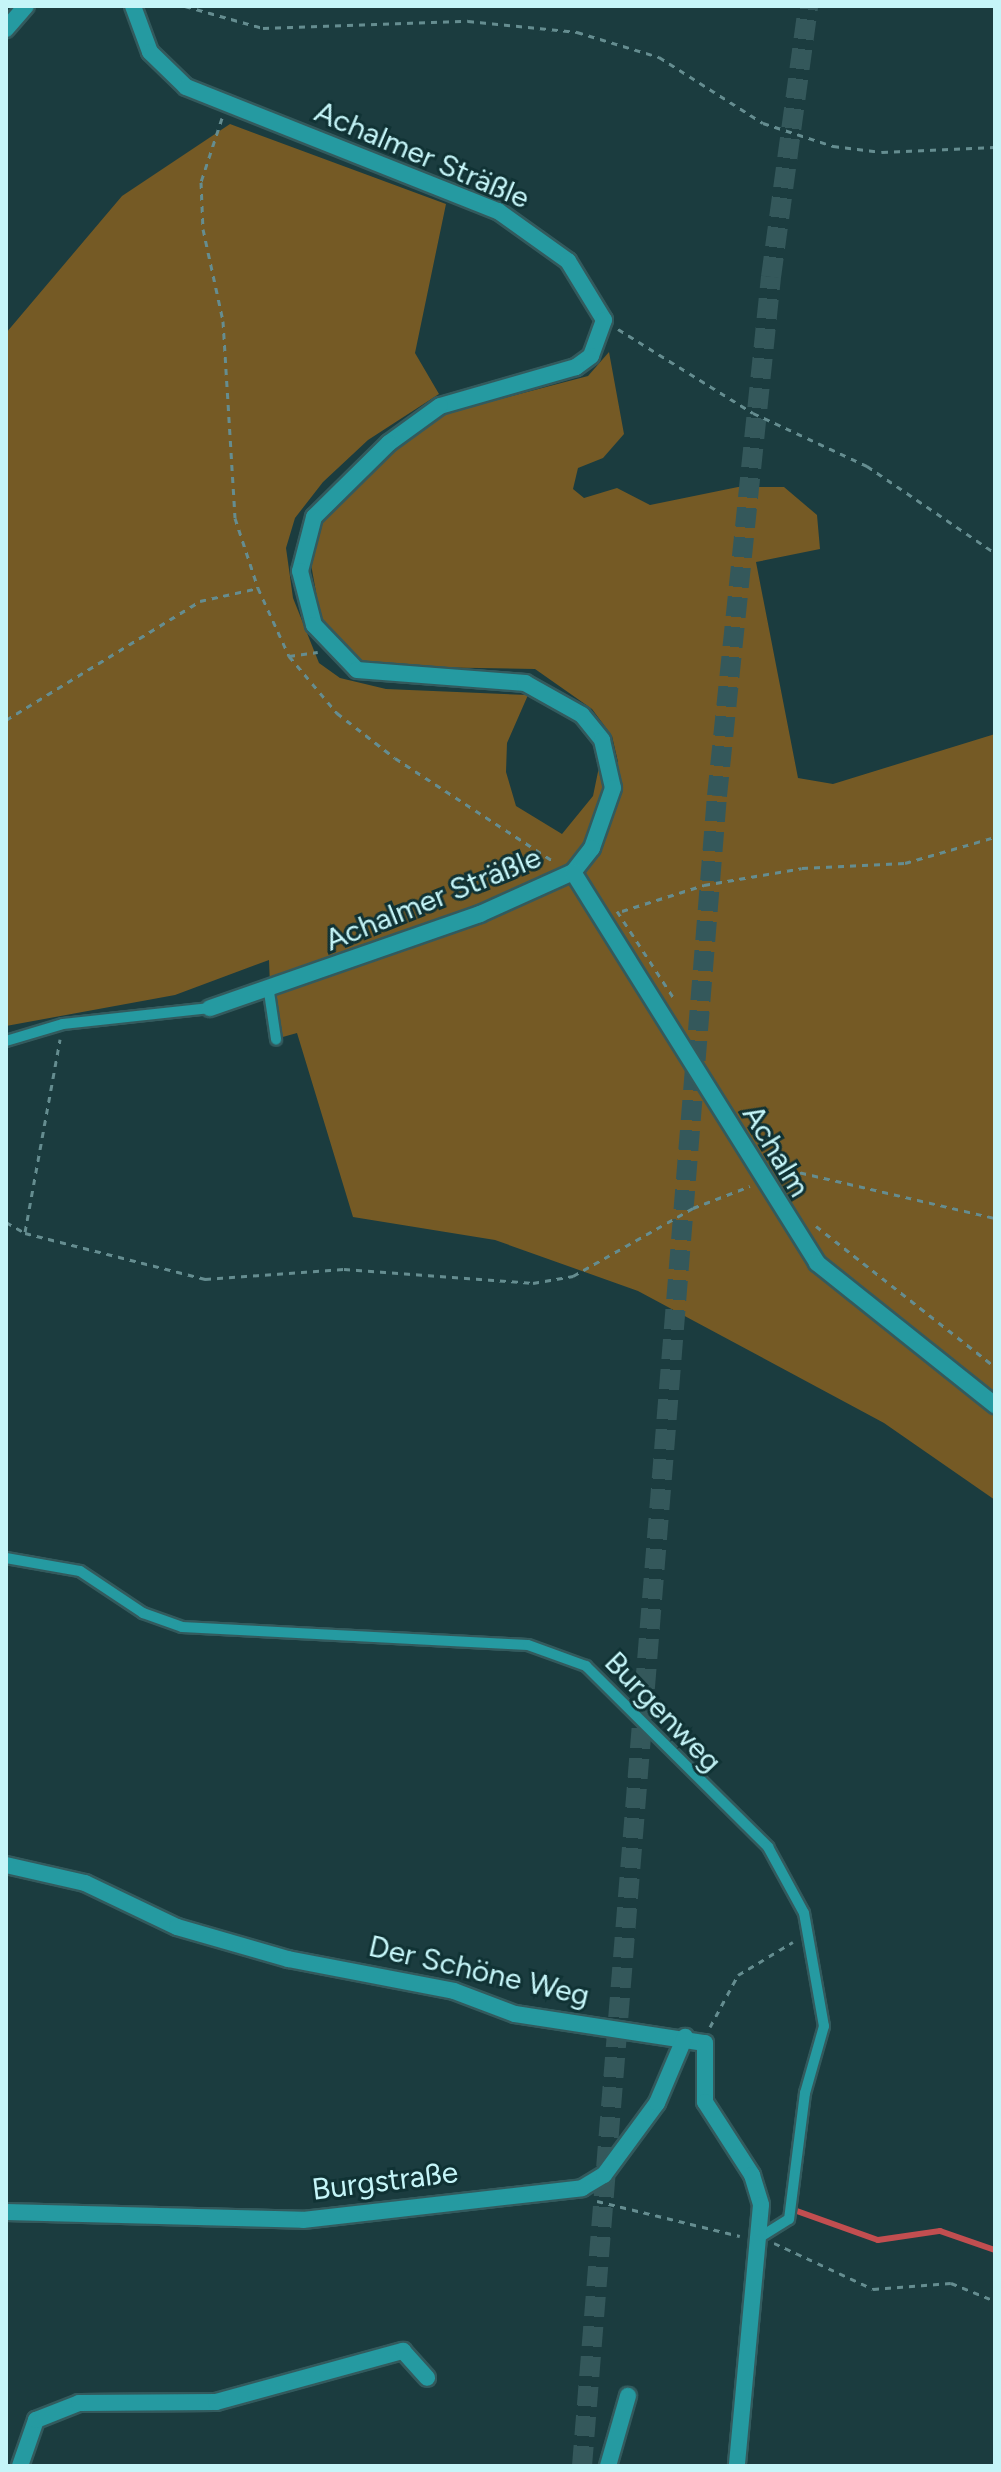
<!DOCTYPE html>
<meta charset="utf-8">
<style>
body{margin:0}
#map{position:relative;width:1001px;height:2472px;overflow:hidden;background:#1b3c3f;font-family:Figtree,sans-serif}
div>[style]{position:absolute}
.green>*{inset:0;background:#755a25}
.stream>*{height:6px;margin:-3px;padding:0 3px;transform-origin:3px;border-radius:3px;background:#c24e50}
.primary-tunnel>*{height:20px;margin-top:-10px;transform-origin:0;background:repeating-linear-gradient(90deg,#34585b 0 20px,transparent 0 30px)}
.path>*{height:3px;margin-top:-1.5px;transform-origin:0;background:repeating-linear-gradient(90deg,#658d90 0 6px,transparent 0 12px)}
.roads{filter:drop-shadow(2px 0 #335a5d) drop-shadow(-2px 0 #335a5d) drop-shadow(0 2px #335a5d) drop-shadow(0 -2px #335a5d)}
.lane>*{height:10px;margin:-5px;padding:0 5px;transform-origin:5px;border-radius:5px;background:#259aa1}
.street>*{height:16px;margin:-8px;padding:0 8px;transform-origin:8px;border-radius:8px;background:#259aa1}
span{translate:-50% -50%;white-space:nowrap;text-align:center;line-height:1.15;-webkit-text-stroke:6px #103234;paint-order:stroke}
.street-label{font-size:30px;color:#c5f5f8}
.frame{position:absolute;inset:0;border:8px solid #c5f5f8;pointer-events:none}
</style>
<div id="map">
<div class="green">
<div style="clip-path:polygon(230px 124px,446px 204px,415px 353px,439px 394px,368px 440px,323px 482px,295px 518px,286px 548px,293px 598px,319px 663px,340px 678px,386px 689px,528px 695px,507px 743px,506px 772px,516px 806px,562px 834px,593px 796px,600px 762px,618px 762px,612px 736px,592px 709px,535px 669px,359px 666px,336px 647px,321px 620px,309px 553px,318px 523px,347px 489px,440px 415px,588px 376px,609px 352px,624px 434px,603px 458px,578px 468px,573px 489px,584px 498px,617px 488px,650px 505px,738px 487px,784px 487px,817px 515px,820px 549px,756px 562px,798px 778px,833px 784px,995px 734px,995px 1500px,884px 1423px,638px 1291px,495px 1240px,353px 1217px,297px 1033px,272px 1040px,269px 960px,175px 995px,6px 1026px,6px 333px,122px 196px)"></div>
</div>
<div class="stream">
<div style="left:794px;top:2210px;width:89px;rotate:19.7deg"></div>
<div style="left:878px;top:2240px;width:63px;rotate:-8.3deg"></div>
<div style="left:940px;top:2231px;width:58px;rotate:19.1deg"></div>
</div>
<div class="primary-tunnel">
<div style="left:582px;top:2466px;width:1675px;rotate:-85.38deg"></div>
<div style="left:717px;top:796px;width:522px;rotate:-84.06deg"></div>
<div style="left:771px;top:277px;width:274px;rotate:-82.2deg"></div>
</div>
<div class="path">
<div style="left:185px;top:6px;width:81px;rotate:15.8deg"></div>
<div style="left:263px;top:28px;width:205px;rotate:-2deg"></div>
<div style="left:468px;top:21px;width:110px;rotate:5.8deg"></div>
<div style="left:577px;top:32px;width:86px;rotate:17deg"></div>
<div style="left:659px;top:57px;width:123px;rotate:32.4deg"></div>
<div style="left:763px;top:123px;width:74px;rotate:18.2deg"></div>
<div style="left:833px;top:146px;width:49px;rotate:7deg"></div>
<div style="left:882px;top:152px;width:113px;rotate:-2.5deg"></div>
<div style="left:222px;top:118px;width:67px;rotate:108.2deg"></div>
<div style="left:201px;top:182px;width:47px;rotate:87.6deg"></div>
<div style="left:203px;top:229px;width:94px;rotate:77.7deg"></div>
<div style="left:223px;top:321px;width:197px;rotate:86.5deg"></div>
<div style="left:235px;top:518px;width:74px;rotate:71.8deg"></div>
<div style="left:618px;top:329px;width:159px;rotate:31.9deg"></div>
<div style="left:753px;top:413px;width:126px;rotate:24.9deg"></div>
<div style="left:867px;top:466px;width:155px;rotate:34.2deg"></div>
<div style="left:289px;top:656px;width:75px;rotate:49.9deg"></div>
<div style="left:337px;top:713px;width:73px;rotate:37.8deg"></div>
<div style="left:395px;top:758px;width:189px;rotate:33.1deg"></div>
<div style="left:6px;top:720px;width:228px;rotate:-31.5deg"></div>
<div style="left:200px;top:601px;width:59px;rotate:-12.6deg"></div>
<div style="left:258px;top:588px;width:75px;rotate:65.5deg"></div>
<div style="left:289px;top:656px;width:29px;rotate:-8deg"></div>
<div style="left:617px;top:911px;width:103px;rotate:56.9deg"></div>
<div style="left:622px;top:911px;width:86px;rotate:-17.6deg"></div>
<div style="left:704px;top:885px;width:99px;rotate:-9.8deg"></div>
<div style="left:802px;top:868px;width:103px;rotate:-2.8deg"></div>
<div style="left:905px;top:863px;width:94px;rotate:-16.1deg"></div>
<div style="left:777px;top:1167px;width:224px;rotate:13.2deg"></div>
<div style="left:6px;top:1222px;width:22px;rotate:30deg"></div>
<div style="left:25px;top:1233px;width:186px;rotate:14.3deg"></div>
<div style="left:205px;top:1279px;width:139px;rotate:-4.1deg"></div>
<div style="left:344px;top:1269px;width:190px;rotate:4.2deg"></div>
<div style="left:533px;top:1283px;width:41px;rotate:-9.9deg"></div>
<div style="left:573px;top:1276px;width:138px;rotate:-29.5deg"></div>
<div style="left:693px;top:1208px;width:61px;rotate:-21.1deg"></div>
<div style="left:816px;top:1226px;width:228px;rotate:38.2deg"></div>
<div style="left:25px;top:1232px;width:196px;rotate:-79.7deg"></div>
<div style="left:710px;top:2027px;width:59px;rotate:-61.7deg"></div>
<div style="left:738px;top:1975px;width:64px;rotate:-31deg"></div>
<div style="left:597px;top:2201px;width:147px;rotate:13.8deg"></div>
<div style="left:774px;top:2243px;width:109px;rotate:24.9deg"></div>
<div style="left:873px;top:2289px;width:78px;rotate:-4.4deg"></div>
<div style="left:951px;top:2283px;width:48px;rotate:22.2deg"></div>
</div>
<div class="roads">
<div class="lane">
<div style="left:269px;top:992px;width:48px;rotate:81.5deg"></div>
<div style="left:6px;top:1041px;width:59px;rotate:-16.6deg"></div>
<div style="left:63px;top:1024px;width:148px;rotate:-6.2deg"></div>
<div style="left:6px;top:1558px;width:75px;rotate:10deg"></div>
<div style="left:80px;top:1571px;width:76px;rotate:33.7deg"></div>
<div style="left:143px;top:1613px;width:41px;rotate:19.7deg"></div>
<div style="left:182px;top:1627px;width:346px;rotate:3deg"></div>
<div style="left:528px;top:1645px;width:62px;rotate:19.9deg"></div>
<div style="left:586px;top:1666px;width:257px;rotate:44.8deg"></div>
<div style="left:768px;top:1847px;width:75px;rotate:61.4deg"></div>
<div style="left:804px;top:1913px;width:115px;rotate:80deg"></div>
<div style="left:824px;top:2026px;width:70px;rotate:105.8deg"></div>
<div style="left:805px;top:2093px;width:127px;rotate:97.2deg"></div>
<div style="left:789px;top:2219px;width:34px;rotate:148deg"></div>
</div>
<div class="street">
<div style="left:133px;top:6px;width:49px;rotate:69.7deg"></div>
<div style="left:150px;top:52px;width:50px;rotate:44.2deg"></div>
<div style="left:186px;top:87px;width:336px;rotate:21.7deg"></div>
<div style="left:498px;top:211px;width:86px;rotate:35.5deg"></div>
<div style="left:568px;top:261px;width:69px;rotate:58.6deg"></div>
<div style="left:604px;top:320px;width:38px;rotate:110deg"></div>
<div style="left:591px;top:356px;width:19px;rotate:144deg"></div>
<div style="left:576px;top:367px;width:141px;rotate:164deg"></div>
<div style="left:440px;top:406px;width:63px;rotate:144deg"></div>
<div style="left:389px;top:443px;width:105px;rotate:135.4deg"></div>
<div style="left:314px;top:517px;width:56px;rotate:104.5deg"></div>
<div style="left:300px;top:571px;width:56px;rotate:75.5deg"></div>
<div style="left:314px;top:625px;width:62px;rotate:46.3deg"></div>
<div style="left:357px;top:670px;width:169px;rotate:4.4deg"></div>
<div style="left:525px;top:683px;width:65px;rotate:29.3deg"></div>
<div style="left:582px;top:715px;width:32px;rotate:51deg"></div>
<div style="left:602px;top:740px;width:49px;rotate:77.1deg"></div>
<div style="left:613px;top:788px;width:64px;rotate:109.3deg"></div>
<div style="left:592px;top:848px;width:31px;rotate:128deg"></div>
<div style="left:573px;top:872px;width:102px;rotate:155.7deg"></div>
<div style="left:480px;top:914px;width:286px;rotate:160.8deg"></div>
<div style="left:6px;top:29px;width:30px;rotate:-49deg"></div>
<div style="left:573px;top:872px;width:461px;rotate:58deg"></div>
<div style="left:817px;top:1263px;width:228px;rotate:38.6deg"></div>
<div style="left:6px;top:1865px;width:81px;rotate:12.8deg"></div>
<div style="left:85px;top:1883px;width:102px;rotate:25.6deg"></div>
<div style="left:177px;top:1927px;width:116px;rotate:16.1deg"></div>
<div style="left:288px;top:1959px;width:169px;rotate:10.9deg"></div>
<div style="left:454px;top:1991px;width:65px;rotate:20.7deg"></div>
<div style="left:515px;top:2014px;width:192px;rotate:8.7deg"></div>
<div style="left:705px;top:2043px;width:59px;rotate:90deg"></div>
<div style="left:705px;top:2102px;width:87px;rotate:57.2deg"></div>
<div style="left:752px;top:2175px;width:31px;rotate:73deg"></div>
<div style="left:761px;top:2205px;width:262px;rotate:95.3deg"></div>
<div style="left:6px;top:2212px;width:297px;rotate:1.5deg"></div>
<div style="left:303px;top:2220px;width:281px;rotate:-6.5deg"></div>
<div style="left:582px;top:2188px;width:26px;rotate:-31deg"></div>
<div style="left:604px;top:2175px;width:89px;rotate:-53.6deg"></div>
<div style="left:657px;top:2103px;width:72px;rotate:-67deg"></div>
<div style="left:20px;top:2466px;width:49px;rotate:-70.8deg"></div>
<div style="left:36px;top:2420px;width:46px;rotate:-21.6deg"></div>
<div style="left:79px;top:2403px;width:137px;rotate:-0.4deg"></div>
<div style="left:216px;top:2402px;width:194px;rotate:-15.3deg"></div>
<div style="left:403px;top:2351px;width:36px;rotate:48deg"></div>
<div style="left:608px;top:2466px;width:73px;rotate:-74.1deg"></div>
</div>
</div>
<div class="street-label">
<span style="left:422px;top:155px;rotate:23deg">Achalmer Sträßle</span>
<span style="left:433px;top:899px;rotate:-22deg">Achalmer Sträßle</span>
<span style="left:776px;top:1151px;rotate:59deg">Achalm</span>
<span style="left:663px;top:1712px;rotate:46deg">Burgenweg</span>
<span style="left:479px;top:1971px;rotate:13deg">Der Schöne Weg</span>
<span style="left:385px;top:2181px;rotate:-7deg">Burgstraße</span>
</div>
<div class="frame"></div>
</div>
